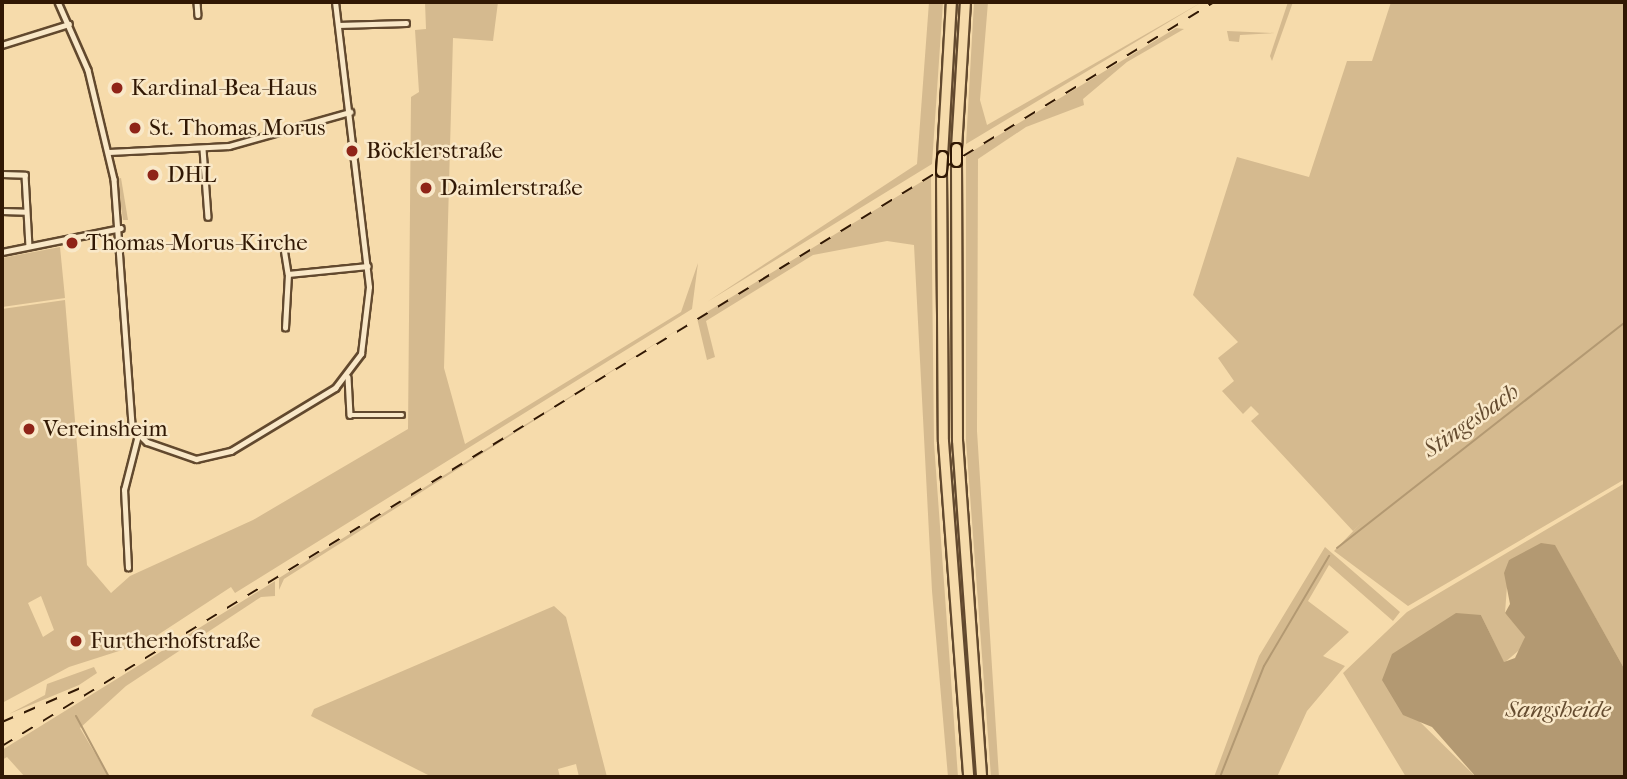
<!DOCTYPE html>
<meta charset="utf-8">
<style>
body{margin:0}
#map{position:relative;width:1627px;height:779px;overflow:hidden;background:#f6dbab;font-family:"IM FELL French Canon",serif}
div>[style]{position:absolute}
.green>*{inset:0;background:#d5ba8f}
.water>*{inset:0;background:#b39972}
.stream>*{height:2px;margin:-1px;padding:0 1px;transform-origin:1px;border-radius:1px;background:#b39972}
.roads{filter:drop-shadow(2px 0 #62492e) drop-shadow(-2px 0 #62492e) drop-shadow(0 2px #62492e) drop-shadow(0 -2px #62492e)}
.street>*{height:4.5px;margin:-2.25px;padding:0 2.25px;transform-origin:2.25px;border-radius:2.25px;background:#f9e8c8}
.highway>*{height:9px;margin:-4.5px;padding:0 4.5px;transform-origin:4.5px;border-radius:4.5px;background:#f6dbab}
.rail>*{height:2px;margin-top:-1px;transform-origin:0;background:repeating-linear-gradient(90deg,#311804 0 12px,transparent 0 24px)}
.bridges{filter:drop-shadow(2px 0 #311804) drop-shadow(-2px 0 #311804) drop-shadow(0 2px #311804) drop-shadow(0 -2px #311804)}
.highway-bridge>*{height:9px;margin:-4.5px;padding:0 4.5px;transform-origin:4.5px;border-radius:4.5px;background:#f6dbab}
.dots>*{width:19px;height:19px;translate:-50% -50%;box-sizing:border-box;border:4px solid #f9e8c8;border-radius:50%}
span{translate:-50% -50%;white-space:nowrap;text-align:center;line-height:1.15;-webkit-text-stroke:5px #f9e8c8;paint-order:stroke}
.poi-label{font-size:23px;color:#311804}
.left{translate:0 -50%;text-align:left}
.water-label{font-size:24px;color:#654c30;font-style:italic}
.frame{position:absolute;inset:0;border:4px solid #311804;pointer-events:none}
</style>
<div id="map">
<div class="green">
<div style="clip-path:polygon(evenodd,425px 2px,498px 2px,493px 41px,453px 38px,444px 368px,465px 444px,681px 312px,698px 263px,692px 309px,235px 593px,231px 587px,147px 642px,69px 667px,2px 703px,2px 309px,65px 300px,87px 565px,111px 593px,130px 576px,253px 520px,408px 429px,411px 97px,419px 92px,415px 30px,426px 29px,425px 2px,41px 596px,54px 630px,43px 637px,28px 603px,41px 596px)"></div>
<div style="clip-path:polygon(929px 2px,943px 2px,932px 164px,707px 302px,917px 164px)"></div>
<div style="clip-path:polygon(974px 2px,988px 2px,980px 100px,987px 125px,1202px 2px,966px 144px)"></div>
<div style="clip-path:polygon(1288px 2px,1293px 2px,1272px 61px,1270px 56px)"></div>
<div style="clip-path:polygon(1391px 2px,1625px 2px,1625px 479px,1408px 606px,1334px 551px,1362px 522px,1353px 531px,1251px 421px,1259px 414px,1251px 406px,1243px 414px,1222px 391px,1234px 381px,1218px 358px,1238px 342px,1193px 295px,1237px 157px,1309px 177px,1347px 61px,1372px 61px)"></div>
<div style="clip-path:polygon(1176px 28px,1184px 29px,1127px 62px,1083px 99px,1084px 105px,1026px 127px,978px 159px,977px 431px,999px 777px,991px 777px,966px 441px,966px 155px)"></div>
<div style="clip-path:polygon(1227px 31px,1275px 33px,1240px 35px,1239px 42px,1229px 41px)"></div>
<div style="clip-path:polygon(931px 176px,934px 443px,958px 777px,948px 777px,932px 591px,914px 245px,887px 241px,813px 255px,706px 321px,715px 357px,707px 360px,697px 318px)"></div>
<div style="clip-path:polygon(121px 178px,128px 220px,123px 220px,117px 179px)"></div>
<div style="clip-path:polygon(60px 247px,65px 298px,2px 307px,2px 258px)"></div>
<div style="clip-path:polygon(693px 320px,284px 579px,279px 590px,279px 578px)"></div>
<div style="clip-path:polygon(1625px 483px,1625px 670px,1555px 546px,1509px 560px,1505px 613px,1525px 636px,1524px 646px,1504px 663px,1481px 615px,1415px 717px,1476px 777px,1406px 777px,1343px 673px,1407px 612px)"></div>
<div style="clip-path:polygon(1325px 547px,1400px 612px,1393px 621px,1329px 565px,1308px 601px,1349px 632px,1323px 656px,1345px 666px,1307px 711px,1277px 777px,1214px 777px,1259px 656px)"></div>
<div style="clip-path:polygon(275px 581px,275px 596px,261px 597px,126px 686px,80px 728px,109px 777px,25px 777px,7px 757px,2px 760px,2px 750px)"></div>
<div style="clip-path:polygon(554px 606px,566px 617px,607px 777px,579px 777px,576px 764px,558px 769px,560px 777px,432px 777px,311px 716px,314px 709px)"></div>
<div style="clip-path:polygon(94px 667px,97px 673px,79px 685px,9px 714px,45px 695px,47px 684px)"></div>
</div>
<div class="water">
<div style="clip-path:polygon(1541px 543px,1555px 545px,1625px 670px,1625px 777px,1476px 777px,1432px 727px,1403px 715px,1382px 680px,1392px 654px,1456px 613px,1481px 615px,1504px 662px,1515px 658px,1525px 637px,1505px 613px,1510px 604px,1504px 573px,1509px 560px)"></div>
</div>
<div class="stream">
<div style="left:1337px;top:548px;width:366px;rotate:-38.1deg"></div>
<div style="left:76px;top:716px;width:69px;rotate:61.6deg"></div>
<div style="left:1220px;top:777px;width:119px;rotate:-68.4deg"></div>
<div style="left:1264px;top:666px;width:128px;rotate:-59.4deg"></div>
</div>
<div class="roads">
<div class="street">
<div style="left:58px;top:2px;width:74px;rotate:66.2deg"></div>
<div style="left:88px;top:70px;width:112px;rotate:76.6deg"></div>
<div style="left:114px;top:179px;width:249px;rotate:85.8deg"></div>
<div style="left:132px;top:427px;width:21px;rotate:45deg"></div>
<div style="left:147px;top:442px;width:52px;rotate:19.1deg"></div>
<div style="left:196px;top:459px;width:36px;rotate:-13deg"></div>
<div style="left:231px;top:451px;width:122px;rotate:-31.2deg"></div>
<div style="left:335px;top:388px;width:43px;rotate:-52.6deg"></div>
<div style="left:361px;top:354px;width:67px;rotate:-83.2deg"></div>
<div style="left:369px;top:287px;width:287px;rotate:-96.8deg"></div>
<div style="left:197px;top:2px;width:13px;rotate:86deg"></div>
<div style="left:338px;top:25px;width:68px;rotate:-1.7deg"></div>
<div style="left:2px;top:45px;width:70px;rotate:-17.4deg"></div>
<div style="left:203px;top:149px;width:68px;rotate:85.8deg"></div>
<div style="left:109px;top:152px;width:120px;rotate:-2.9deg"></div>
<div style="left:229px;top:146px;width:126px;rotate:-15.7deg"></div>
<div style="left:2px;top:174px;width:23px;rotate:2deg"></div>
<div style="left:25px;top:175px;width:71px;rotate:86.8deg"></div>
<div style="left:2px;top:211px;width:24px;rotate:2deg"></div>
<div style="left:284px;top:248px;width:26px;rotate:81deg"></div>
<div style="left:2px;top:252px;width:121px;rotate:-11.4deg"></div>
<div style="left:285px;top:328px;width:54px;rotate:-86.8deg"></div>
<div style="left:288px;top:274px;width:80px;rotate:-5.7deg"></div>
<div style="left:348px;top:377px;width:38px;rotate:87deg"></div>
<div style="left:350px;top:415px;width:52px"></div>
<div style="left:128px;top:568px;width:78px;rotate:-92.9deg"></div>
<div style="left:124px;top:490px;width:57px;rotate:-75.7deg"></div>
</div>
<div class="highway">
<div style="left:956px;top:148px;width:146px;rotate:-86.5deg"></div>
<div style="left:942px;top:156px;width:154px;rotate:-86.7deg"></div>
<div style="left:956px;top:161px;width:279px;rotate:89.8deg"></div>
<div style="left:957px;top:440px;width:338px;rotate:85.9deg"></div>
<div style="left:941px;top:171px;width:270px;rotate:89.6deg"></div>
<div style="left:943px;top:441px;width:337px;rotate:85.7deg"></div>
</div>
</div>
<div class="rail">
<div style="left:2px;top:722px;width:90px;rotate:-23.4deg"></div>
<div style="left:2px;top:746px;width:1422px;rotate:-31.54deg"></div>
</div>
<div class="bridges">
<div class="highway-bridge">
<div style="left:956px;top:161px;width:13px;rotate:-90deg"></div>
<div style="left:941px;top:171px;width:15px;rotate:-86deg"></div>
</div>
</div>
<div class="dots">
<div style="left:117px;top:88px;background:#8f2418"></div>
<div style="left:135px;top:128px;background:#8f2418"></div>
<div style="left:352px;top:151px;background:#8f2418"></div>
<div style="left:153px;top:175px;background:#8f2418"></div>
<div style="left:426px;top:188px;background:#8f2418"></div>
<div style="left:72px;top:243px;background:#8f2418"></div>
<div style="left:29px;top:429px;background:#8f2418"></div>
<div style="left:76px;top:641px;background:#8f2418"></div>
</div>
<div class="poi-label">
<span class="left" style="left:131px;top:88px">Kardinal-Bea-Haus</span>
<span class="left" style="left:149px;top:128px">St. Thomas Morus</span>
<span class="left" style="left:366px;top:151px">Böcklerstraße</span>
<span class="left" style="left:167px;top:175px">DHL</span>
<span class="left" style="left:440px;top:188px">Daimlerstraße</span>
<span class="left" style="left:86px;top:243px">Thomas-Morus-Kirche</span>
<span class="left" style="left:43px;top:429px">Vereinsheim</span>
<span class="left" style="left:90px;top:641px">Furtherhofstraße</span>
</div>
<div class="water-label">
<span style="left:1471px;top:421px;rotate:-35deg">Stingesbach</span>
<span style="left:1558px;top:710px">Sangsheide</span>
</div>
<div class="frame"></div>
</div>
